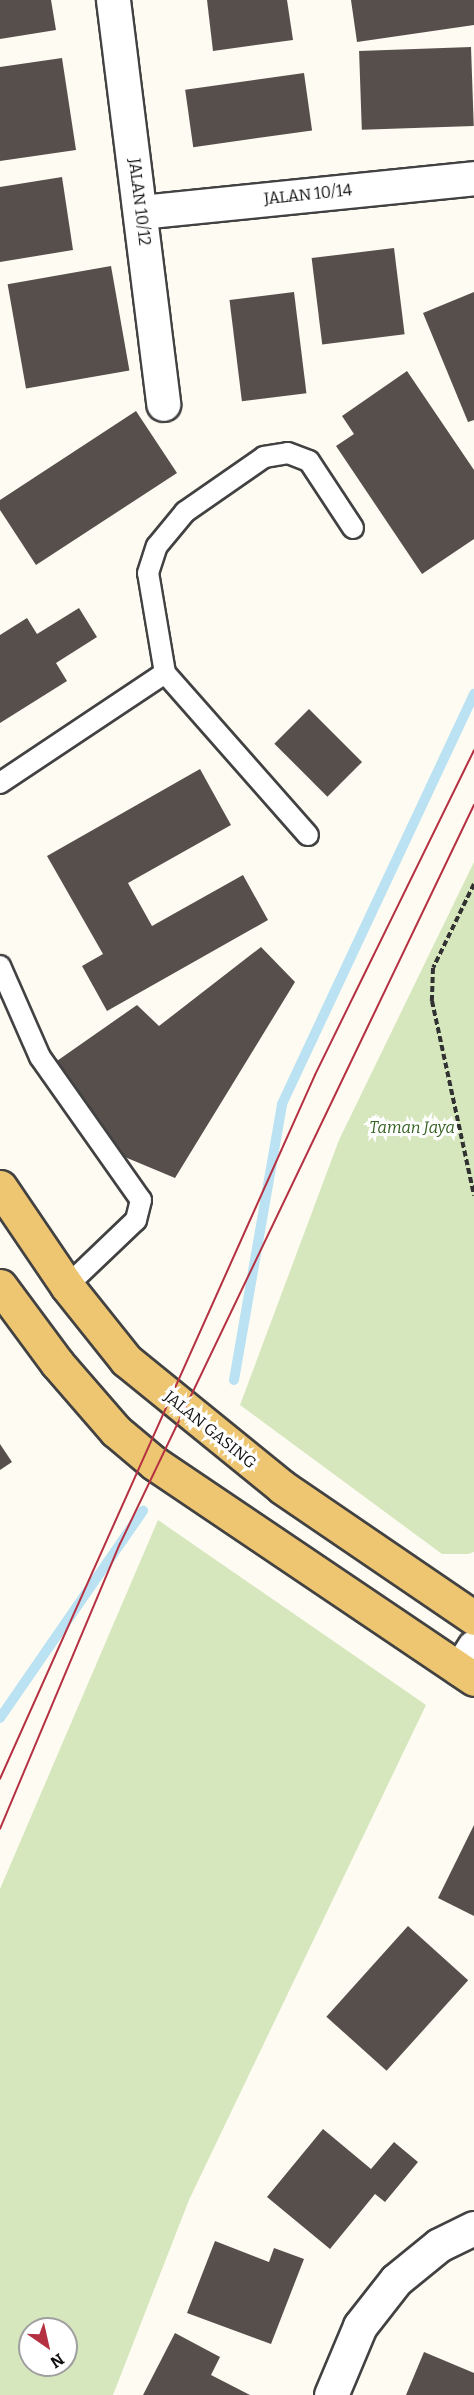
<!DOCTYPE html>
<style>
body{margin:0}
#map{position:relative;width:474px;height:2395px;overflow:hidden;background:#fefbf2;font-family:Bitter,serif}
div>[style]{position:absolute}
.green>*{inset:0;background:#d6e7bd}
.stream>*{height:10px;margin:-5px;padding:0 5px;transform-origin:5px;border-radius:5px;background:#bae2f2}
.building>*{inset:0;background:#574f4c;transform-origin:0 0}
.path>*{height:4px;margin-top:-2px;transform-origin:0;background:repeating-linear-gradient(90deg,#313131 0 6px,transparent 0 9px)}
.roads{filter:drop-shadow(2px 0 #424242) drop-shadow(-2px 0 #424242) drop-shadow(0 2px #424242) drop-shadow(0 -2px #424242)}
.service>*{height:20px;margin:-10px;padding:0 10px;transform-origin:10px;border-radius:10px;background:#fff}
.minor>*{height:33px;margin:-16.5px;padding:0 16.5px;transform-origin:16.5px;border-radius:16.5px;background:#fff}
.primary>*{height:33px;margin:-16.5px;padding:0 16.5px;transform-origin:16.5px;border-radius:16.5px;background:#eec672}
.tram>*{height:1.5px;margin:-0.75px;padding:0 0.75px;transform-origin:0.75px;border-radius:0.75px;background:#b53142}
span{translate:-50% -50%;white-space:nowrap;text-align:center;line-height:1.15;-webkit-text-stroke:6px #fff;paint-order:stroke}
.street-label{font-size:16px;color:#0f0f0f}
.park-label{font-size:16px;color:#366223;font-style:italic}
.north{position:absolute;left:18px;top:2317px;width:60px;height:60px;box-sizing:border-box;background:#fff;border:2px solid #9f9f9f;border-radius:50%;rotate:146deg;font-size:16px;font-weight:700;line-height:24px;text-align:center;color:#0f0f0f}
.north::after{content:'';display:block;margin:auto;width:21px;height:27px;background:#b53142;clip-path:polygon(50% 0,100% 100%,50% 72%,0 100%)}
</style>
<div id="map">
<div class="green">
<div style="clip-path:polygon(474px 862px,474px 1552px,468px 1554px,442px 1554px,240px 1405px,339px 1140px)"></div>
<div style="clip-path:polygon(evenodd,158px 1520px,426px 1705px,189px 2200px,113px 2395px,0 2395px,0 1889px,158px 1520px,30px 2329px,66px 2329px,66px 2365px,30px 2365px,30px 2329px)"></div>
</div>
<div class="stream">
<div style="left:234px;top:1380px;width:280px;rotate:-80.1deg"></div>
<div style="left:282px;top:1104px;width:453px;rotate:-64.9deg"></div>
<div style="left:0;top:1718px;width:252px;rotate:-55.4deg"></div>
</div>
<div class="building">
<div style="clip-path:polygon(0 0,51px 0,56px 30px,0 39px)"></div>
<div style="clip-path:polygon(207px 0,287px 0,293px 40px,213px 51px)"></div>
<div style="clip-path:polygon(351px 0,474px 0,474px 25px,357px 42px)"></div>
<div style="left:471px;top:47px;width:79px;height:112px;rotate:88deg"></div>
<div style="clip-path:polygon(62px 58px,76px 150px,0 161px,0 67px)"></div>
<div style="left:304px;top:73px;width:58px;height:120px;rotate:82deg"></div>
<div style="clip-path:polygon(62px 177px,73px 250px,0 262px,0 187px)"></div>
<div style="left:394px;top:248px;width:87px;height:83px;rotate:83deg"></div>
<div style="left:111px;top:266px;width:106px;height:105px;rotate:80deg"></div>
<div style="left:294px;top:292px;width:102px;height:65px;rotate:83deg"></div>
<div style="clip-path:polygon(474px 292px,474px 420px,468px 422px,423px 313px)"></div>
<div style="clip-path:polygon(407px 371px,474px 470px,474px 539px,422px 574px,336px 446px,354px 434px,342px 416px)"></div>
<div style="clip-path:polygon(136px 411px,177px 473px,36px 565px,0 510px,0 500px)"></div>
<div style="clip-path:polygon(79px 608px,97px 637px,56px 663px,67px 681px,0 723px,0 635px,27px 618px,37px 634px)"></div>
<div style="left:309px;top:709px;width:75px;height:49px;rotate:45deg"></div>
<div style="clip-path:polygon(200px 769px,231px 825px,128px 883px,152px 926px,243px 875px,268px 920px,107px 1011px,82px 966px,103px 954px,47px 856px)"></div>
<div style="clip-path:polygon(261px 947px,295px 982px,175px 1178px,120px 1155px,54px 1063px,137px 1005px,159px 1026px)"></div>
<div style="clip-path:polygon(0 1444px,12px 1462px,0 1470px)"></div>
<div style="clip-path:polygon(474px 1825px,474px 1916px,438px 1898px)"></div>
<div style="left:408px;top:1926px;width:81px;height:122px;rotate:42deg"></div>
<div style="clip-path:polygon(323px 2129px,371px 2169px,394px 2142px,418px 2162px,385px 2202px,375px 2194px,330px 2249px,267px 2197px)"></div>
<div style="clip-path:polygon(215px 2241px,269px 2262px,274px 2248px,304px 2259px,271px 2344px,187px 2313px)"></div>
<div style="clip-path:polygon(175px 2333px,220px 2357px,211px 2375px,250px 2395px,143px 2395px)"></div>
<div style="clip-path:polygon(424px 2352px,474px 2373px,474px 2395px,406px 2395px)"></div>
</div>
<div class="path">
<div style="left:474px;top:884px;width:93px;rotate:116deg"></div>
<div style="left:433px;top:968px;width:33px;rotate:92deg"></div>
<div style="left:432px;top:1001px;width:199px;rotate:77.8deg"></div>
</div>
<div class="roads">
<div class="service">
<div style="left:165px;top:673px;width:216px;rotate:48.6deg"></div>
<div style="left:0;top:783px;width:198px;rotate:-33.7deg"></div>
<div style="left:165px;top:673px;width:101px;rotate:-99.6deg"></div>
<div style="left:148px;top:573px;width:28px;rotate:-72deg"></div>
<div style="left:157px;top:546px;width:44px;rotate:-50.5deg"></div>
<div style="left:185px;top:512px;width:96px;rotate:-34.8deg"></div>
<div style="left:264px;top:457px;width:24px;rotate:-9deg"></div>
<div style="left:288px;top:453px;width:22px;rotate:21deg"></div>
<div style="left:309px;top:461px;width:80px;rotate:56.7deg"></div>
<div style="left:0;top:966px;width:99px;rotate:66.3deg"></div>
<div style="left:40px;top:1057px;width:175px;rotate:54.8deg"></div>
<div style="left:141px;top:1200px;width:21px;rotate:104deg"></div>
<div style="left:136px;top:1220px;width:95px;rotate:136.3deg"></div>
</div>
<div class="minor">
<div style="left:113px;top:0;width:407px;rotate:82.9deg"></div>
<div style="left:141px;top:212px;width:335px;rotate:-5.8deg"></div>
<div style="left:460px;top:1669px;width:26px;rotate:-58deg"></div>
<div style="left:331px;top:2395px;width:75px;rotate:-67.2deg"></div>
<div style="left:360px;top:2326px;width:58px;rotate:-52deg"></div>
<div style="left:396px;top:2280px;width:55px;rotate:-39.1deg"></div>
<div style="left:439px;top:2245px;width:39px;rotate:-26deg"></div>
</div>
<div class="primary">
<div style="left:0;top:1187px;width:120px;rotate:55.9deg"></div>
<div style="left:67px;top:1286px;width:95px;rotate:51.4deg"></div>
<div style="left:126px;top:1360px;width:201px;rotate:39.1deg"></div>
<div style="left:282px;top:1487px;width:232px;rotate:34.3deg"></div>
<div style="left:0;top:1286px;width:96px;rotate:53.5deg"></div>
<div style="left:57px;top:1363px;width:90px;rotate:49.1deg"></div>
<div style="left:116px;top:1431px;width:50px;rotate:40.1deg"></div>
<div style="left:154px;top:1463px;width:386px;rotate:34deg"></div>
</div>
</div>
<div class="tram">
<div style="left:0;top:1779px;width:771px;rotate:-65.89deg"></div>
<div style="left:315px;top:1075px;width:361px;rotate:-63.9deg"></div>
<div style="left:0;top:1829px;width:309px;rotate:-67.2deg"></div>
<div style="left:120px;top:1544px;width:819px;rotate:-64.4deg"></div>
</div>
<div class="street-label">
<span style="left:308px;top:195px;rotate:-6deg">JALAN 10/14</span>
<span style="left:139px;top:202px;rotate:83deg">JALAN 10/12</span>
<span style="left:210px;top:1430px;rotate:39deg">JALAN GASING</span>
</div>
<div class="park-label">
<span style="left:412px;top:1128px">Taman Jaya</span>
</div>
<div class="north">N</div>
</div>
